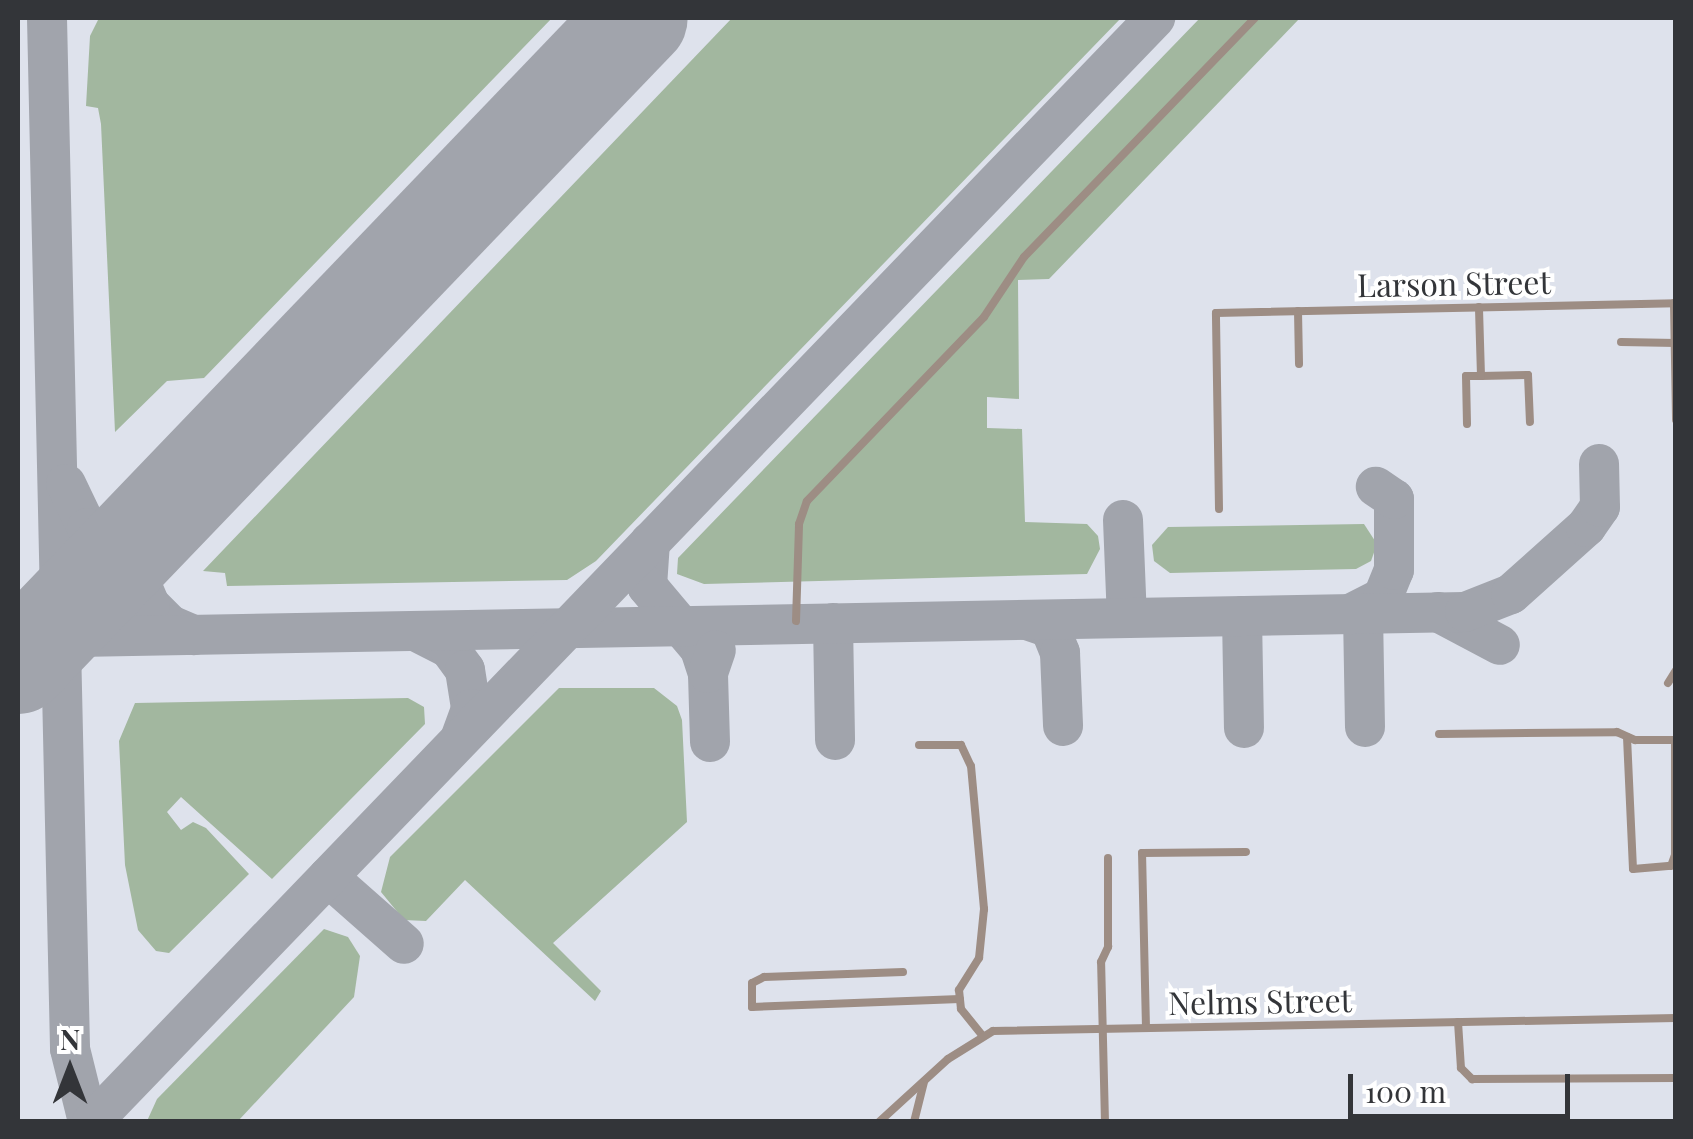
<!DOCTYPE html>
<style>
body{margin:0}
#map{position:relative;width:1693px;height:1139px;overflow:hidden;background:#dee2ec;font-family:"Playfair Display",serif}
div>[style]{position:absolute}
.green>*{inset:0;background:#a2b79f}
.taxiway>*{height:40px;margin:-20px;padding:0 20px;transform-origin:20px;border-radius:20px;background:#a1a4ac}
.runway>*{height:100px;margin:-50px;padding:0 50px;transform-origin:50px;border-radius:50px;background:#a1a4ac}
.lane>*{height:8px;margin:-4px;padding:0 4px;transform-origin:4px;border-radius:4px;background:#9d8d84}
span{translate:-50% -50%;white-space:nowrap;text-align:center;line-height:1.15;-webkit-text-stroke:8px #fff;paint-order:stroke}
.street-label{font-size:32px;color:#333539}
.frame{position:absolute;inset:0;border:20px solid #333539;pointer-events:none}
.north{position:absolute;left:20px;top:1019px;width:100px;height:100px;-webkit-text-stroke:8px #fff;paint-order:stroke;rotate:0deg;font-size:28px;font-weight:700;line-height:40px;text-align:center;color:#333539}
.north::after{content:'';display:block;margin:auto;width:35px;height:45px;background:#333539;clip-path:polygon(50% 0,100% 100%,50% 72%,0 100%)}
.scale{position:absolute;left:1348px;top:1074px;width:222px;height:45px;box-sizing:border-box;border:5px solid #333539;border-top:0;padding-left:12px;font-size:30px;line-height:35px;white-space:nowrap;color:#333539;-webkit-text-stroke:8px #fff;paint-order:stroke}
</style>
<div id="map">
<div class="green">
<div style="clip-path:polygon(99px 18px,552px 18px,204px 378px,167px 381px,115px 432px,101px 124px,98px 108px,86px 106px,90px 36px)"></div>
<div style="clip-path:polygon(732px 18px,1121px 18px,596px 561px,567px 580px,227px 586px,225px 573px,203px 571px)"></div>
<div style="clip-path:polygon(1200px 18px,1300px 18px,1049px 279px,1018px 280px,1019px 399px,987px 397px,987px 428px,1022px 429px,1025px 522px,1087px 524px,1098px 536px,1100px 549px,1087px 574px,704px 584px,677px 574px,678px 558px)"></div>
<div style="clip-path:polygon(1364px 524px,1377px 544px,1371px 561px,1356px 569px,1170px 573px,1154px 561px,1152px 545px,1168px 527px)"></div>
<div style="clip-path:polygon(559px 688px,654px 688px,677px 706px,682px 720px,687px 822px,553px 943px,601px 991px,595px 1001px,465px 880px,426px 921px,404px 920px,381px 892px,390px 857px)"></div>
<div style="clip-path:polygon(408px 698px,424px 707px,425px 724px,272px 879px,181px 797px,167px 812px,181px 830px,193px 822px,206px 828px,249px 874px,169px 953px,156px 951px,138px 930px,125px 865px,119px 741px,135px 703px)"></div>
<div style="clip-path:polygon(324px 929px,348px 937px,360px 956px,354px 997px,238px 1121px,147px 1121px,157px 1099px)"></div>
</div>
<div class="taxiway">
<div style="left:47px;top:18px;width:1031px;rotate:88.72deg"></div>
<div style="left:70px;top:1049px;width:75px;rotate:76.1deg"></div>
<div style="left:587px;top:68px;width:62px;rotate:-53.5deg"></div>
<div style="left:66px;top:484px;width:49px;rotate:64.5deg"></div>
<div style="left:87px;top:528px;width:63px;rotate:54deg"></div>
<div style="left:124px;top:579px;width:65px;rotate:45deg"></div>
<div style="left:170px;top:625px;width:26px;rotate:23deg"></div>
<div style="left:1123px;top:520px;width:98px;rotate:87.7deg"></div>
<div style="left:650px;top:542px;width:44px;rotate:93.9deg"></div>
<div style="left:647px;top:586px;width:82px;rotate:49.9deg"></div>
<div style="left:700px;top:649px;width:25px;rotate:72deg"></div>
<div style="left:150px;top:605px;width:25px;rotate:-113deg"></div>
<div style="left:140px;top:582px;width:28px;rotate:-90deg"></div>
<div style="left:140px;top:554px;width:67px;rotate:-54.7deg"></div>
<div style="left:1438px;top:612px;width:70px;rotate:28deg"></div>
<div style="left:1363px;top:613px;width:114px;rotate:89deg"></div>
<div style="left:1350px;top:614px;width:37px;rotate:-27deg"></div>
<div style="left:1383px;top:597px;width:29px;rotate:-68deg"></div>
<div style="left:1394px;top:570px;width:71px;rotate:-90deg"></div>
<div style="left:1394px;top:499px;width:22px;rotate:-146deg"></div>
<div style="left:1242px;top:616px;width:112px;rotate:89deg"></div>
<div style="left:1027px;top:620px;width:24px;rotate:19deg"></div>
<div style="left:1050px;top:628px;width:27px;rotate:68deg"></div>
<div style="left:1060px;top:653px;width:73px;rotate:87.6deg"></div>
<div style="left:833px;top:623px;width:117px;rotate:89deg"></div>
<div style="left:415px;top:631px;width:38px;rotate:27deg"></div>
<div style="left:449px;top:648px;width:27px;rotate:54deg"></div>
<div style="left:465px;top:670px;width:39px;rotate:81deg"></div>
<div style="left:471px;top:709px;width:30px;rotate:110deg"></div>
<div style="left:18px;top:665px;width:30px;rotate:-37deg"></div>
<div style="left:42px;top:647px;width:36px;rotate:-16deg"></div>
<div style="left:77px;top:637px;width:1388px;rotate:-1.03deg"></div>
<div style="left:1465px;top:612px;width:49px;rotate:-21.4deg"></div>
<div style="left:1511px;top:594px;width:101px;rotate:-41.8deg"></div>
<div style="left:1586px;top:527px;width:24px;rotate:-55deg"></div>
<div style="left:1600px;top:507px;width:43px;rotate:-91.3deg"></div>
<div style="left:710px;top:742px;width:69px;rotate:-91.7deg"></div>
<div style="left:708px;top:673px;width:24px;rotate:-71deg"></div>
<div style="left:328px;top:877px;width:101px;rotate:41.4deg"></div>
<div style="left:92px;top:1122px;width:1533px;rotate:-46.08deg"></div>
</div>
<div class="runway">
<div style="left:18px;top:664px;width:895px;rotate:-46.18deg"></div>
</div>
<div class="lane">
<div style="left:1674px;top:303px;width:117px;rotate:89deg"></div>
<div style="left:1298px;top:311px;width:53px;rotate:88.9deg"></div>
<div style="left:1621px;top:342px;width:55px;rotate:1deg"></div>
<div style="left:1481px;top:376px;width:47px;rotate:-1.2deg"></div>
<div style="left:1528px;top:375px;width:47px;rotate:87.6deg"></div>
<div style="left:1467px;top:424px;width:48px;rotate:-91.2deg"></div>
<div style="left:1466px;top:376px;width:15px"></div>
<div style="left:1481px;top:376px;width:69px;rotate:-91.7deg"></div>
<div style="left:1219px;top:509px;width:196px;rotate:-90.9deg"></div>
<div style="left:1216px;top:313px;width:460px;rotate:-1.2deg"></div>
<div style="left:796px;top:621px;width:97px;rotate:-88.2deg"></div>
<div style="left:799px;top:524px;width:24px;rotate:-71deg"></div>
<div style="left:807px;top:501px;width:255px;rotate:-46.1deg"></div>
<div style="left:984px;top:317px;width:72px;rotate:-56.3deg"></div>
<div style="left:1024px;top:257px;width:332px;rotate:-46deg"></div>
<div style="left:1668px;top:683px;width:15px;rotate:-58deg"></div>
<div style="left:1439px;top:734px;width:178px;rotate:-0.6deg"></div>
<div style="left:1617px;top:732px;width:20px;rotate:24deg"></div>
<div style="left:1635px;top:740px;width:41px"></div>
<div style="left:1627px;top:737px;width:132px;rotate:87.4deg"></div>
<div style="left:1633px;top:869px;width:38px;rotate:-5deg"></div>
<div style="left:1671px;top:866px;width:12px;rotate:-70deg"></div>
<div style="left:1675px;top:855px;width:115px;rotate:-90deg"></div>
<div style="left:919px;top:745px;width:42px"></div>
<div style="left:961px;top:745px;width:23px;rotate:65deg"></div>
<div style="left:971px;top:766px;width:144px;rotate:84.8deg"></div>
<div style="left:984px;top:909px;width:49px;rotate:95.8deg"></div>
<div style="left:979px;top:958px;width:38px;rotate:122deg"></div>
<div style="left:959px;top:990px;width:19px;rotate:84deg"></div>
<div style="left:961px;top:1009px;width:33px;rotate:51deg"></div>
<div style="left:903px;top:972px;width:139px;rotate:177.9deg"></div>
<div style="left:764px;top:977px;width:13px;rotate:153deg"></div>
<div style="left:752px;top:983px;width:24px;rotate:90deg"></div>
<div style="left:752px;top:1007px;width:208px;rotate:-2.2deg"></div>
<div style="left:1458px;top:1022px;width:46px;rotate:86.3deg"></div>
<div style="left:1461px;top:1068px;width:16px;rotate:45deg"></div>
<div style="left:1472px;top:1079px;width:204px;rotate:-0.3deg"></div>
<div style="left:1146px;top:1028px;width:175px;rotate:-91.3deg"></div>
<div style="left:1142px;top:853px;width:104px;rotate:-0.6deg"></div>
<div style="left:879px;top:1122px;width:93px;rotate:-42.4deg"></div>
<div style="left:948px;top:1059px;width:53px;rotate:-31.9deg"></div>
<div style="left:993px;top:1031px;width:683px;rotate:-1.09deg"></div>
<div style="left:914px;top:1122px;width:41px;rotate:-76deg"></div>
<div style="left:1105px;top:1122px;width:160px;rotate:-91.4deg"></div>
<div style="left:1101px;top:962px;width:17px;rotate:-65deg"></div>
<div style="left:1108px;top:947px;width:89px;rotate:-90deg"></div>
</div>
<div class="street-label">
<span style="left:1454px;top:283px;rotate:-1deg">Larson Street</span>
<span style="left:1260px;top:1001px;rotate:-1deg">Nelms Street</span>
</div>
<div class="frame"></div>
<div class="north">N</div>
<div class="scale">100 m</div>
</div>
